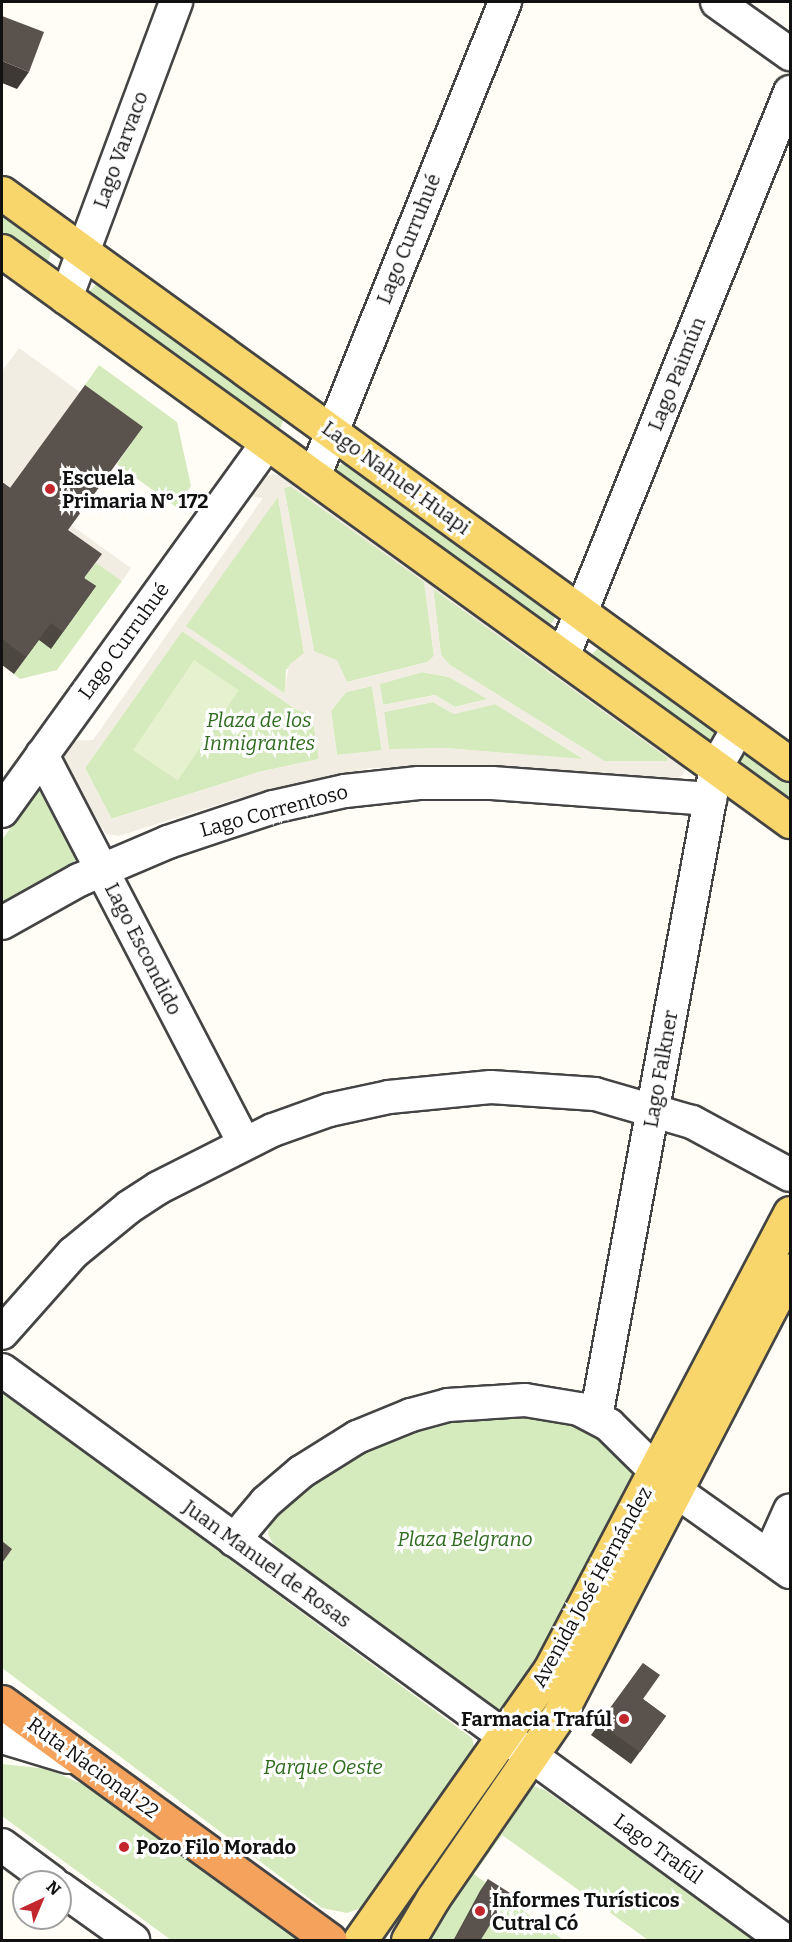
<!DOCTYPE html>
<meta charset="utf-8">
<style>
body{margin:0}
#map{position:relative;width:792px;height:1942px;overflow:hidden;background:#fffdf5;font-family:Bitter,serif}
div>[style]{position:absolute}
.green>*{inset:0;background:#d5ebbd}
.pitch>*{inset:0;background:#e6f2cf;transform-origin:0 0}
.plaza>*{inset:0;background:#f1ede2}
.roads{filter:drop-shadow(2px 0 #444) drop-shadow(-2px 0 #444) drop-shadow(0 2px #444) drop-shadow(0 -2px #444)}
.minor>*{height:32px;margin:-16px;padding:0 16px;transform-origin:16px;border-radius:16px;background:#fff}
.major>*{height:33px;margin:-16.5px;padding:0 16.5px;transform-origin:16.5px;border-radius:16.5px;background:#f9d66b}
.highway>*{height:33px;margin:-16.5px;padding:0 16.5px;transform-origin:16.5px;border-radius:16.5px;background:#f5a25d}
.wall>*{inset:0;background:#4d4742}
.shaded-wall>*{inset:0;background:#3f3936}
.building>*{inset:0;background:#5a524d}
.dots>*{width:16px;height:16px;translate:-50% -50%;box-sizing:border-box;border:3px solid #fff;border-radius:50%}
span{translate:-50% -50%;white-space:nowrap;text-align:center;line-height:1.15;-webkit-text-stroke:6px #fff;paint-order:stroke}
.street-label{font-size:20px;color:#111}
.poi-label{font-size:20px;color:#111;font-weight:700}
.left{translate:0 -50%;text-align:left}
.right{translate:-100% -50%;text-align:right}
.park-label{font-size:20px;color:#2f6b1f;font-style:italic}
.frame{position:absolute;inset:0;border:3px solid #111;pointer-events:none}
.north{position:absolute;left:12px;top:1870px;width:60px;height:60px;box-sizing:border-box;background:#fff;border:2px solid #a0a0a0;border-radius:50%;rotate:44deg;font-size:16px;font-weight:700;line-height:24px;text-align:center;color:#111}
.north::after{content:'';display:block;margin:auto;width:21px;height:27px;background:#c4262e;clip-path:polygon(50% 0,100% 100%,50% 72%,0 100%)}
</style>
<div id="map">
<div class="green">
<div style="clip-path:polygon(2px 207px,52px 247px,49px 259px,45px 262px,2px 240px)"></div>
<div style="clip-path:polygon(99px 281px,285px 414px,281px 427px,273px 431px,88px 293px)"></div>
<div style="clip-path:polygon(99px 365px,177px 422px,191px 486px,176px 507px,117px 464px,131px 444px,73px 402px)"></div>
<div style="clip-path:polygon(347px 460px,556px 614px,553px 622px,545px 627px,336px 476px,337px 467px)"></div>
<div style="clip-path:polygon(291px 486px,424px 581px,434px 656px,428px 662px,347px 682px,314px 651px,284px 488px)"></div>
<div style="clip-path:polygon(278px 496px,304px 653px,286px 670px,285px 694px,185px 626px)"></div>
<div style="clip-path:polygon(96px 562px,122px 581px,57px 670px,20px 679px,14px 674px)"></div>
<div style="clip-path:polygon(433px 588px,668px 758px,667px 761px,604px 761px,450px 665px,441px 655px)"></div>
<div style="clip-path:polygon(182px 631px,297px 710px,312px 715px,319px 759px,259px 772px,111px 819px,85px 768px)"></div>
<div style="clip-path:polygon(601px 645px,717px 731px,713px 740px,705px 743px,589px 657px)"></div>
<div style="clip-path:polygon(422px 672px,449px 677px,488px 699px,455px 707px,435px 695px,383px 705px,379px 684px)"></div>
<div style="clip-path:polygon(372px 686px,382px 751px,337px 755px,331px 711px,346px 692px)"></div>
<div style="clip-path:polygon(433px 702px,454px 714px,495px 704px,585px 760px,444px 748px,389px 750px,384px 712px)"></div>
<div style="clip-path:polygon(746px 749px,790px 775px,790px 808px,739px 773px,736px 757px)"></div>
<div style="clip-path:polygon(43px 788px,78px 857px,71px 865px,2px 907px,2px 840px,35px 792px)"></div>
<div style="clip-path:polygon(2px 1392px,472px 1738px,475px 1750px,364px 1907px,347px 1913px,322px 1908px,2px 1668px)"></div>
<div style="clip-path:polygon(501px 1413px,561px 1418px,594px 1432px,636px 1469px,635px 1484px,516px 1698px,497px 1710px,278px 1553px,268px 1534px,271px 1520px,280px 1507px,341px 1460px,436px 1421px)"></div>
<div style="clip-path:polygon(2px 1764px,48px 1769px,89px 1787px,297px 1940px,171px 1940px,2px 1816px)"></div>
<div style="clip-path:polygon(530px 1785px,545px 1790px,754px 1940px,648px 1940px,502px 1835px,474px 1874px,563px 1940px,432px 1940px,434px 1925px)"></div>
</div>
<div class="pitch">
<div style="left:194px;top:660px;width:54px;height:109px;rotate:34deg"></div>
</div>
<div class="plaza">
<div style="clip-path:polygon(19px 348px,80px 392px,2px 508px,2px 371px)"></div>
<div style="clip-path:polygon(evenodd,272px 474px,287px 477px,686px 766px,683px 775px,672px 780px,448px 766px,370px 768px,238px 798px,119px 836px,106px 834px,65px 766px,65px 752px,72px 741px,93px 740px,263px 498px,245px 496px,258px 480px,272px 474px,290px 486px,424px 582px,434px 656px,428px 662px,347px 682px,337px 660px,314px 651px,284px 488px,290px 486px,272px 474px,278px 497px,304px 653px,289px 665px,284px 693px,186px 626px,278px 497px,272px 474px,433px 589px,668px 758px,667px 761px,604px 761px,450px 665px,441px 655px,433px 589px,272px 474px,182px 631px,297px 710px,312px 715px,319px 759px,259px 772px,112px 819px,85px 768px,182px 631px,272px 474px,422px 672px,449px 677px,487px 699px,455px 707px,435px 695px,383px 705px,380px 684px,422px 672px,272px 474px,372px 686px,382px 750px,337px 755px,331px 711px,346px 692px,372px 686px,272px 474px,433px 702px,454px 714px,495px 704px,584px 759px,444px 748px,389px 749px,384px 712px,433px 702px)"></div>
<div style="clip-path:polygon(57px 515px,131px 568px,122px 581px,96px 563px,90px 571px,42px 536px)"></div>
</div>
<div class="roads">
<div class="minor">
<div style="left:717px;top:2px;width:90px;rotate:35.5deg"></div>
<div style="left:66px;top:298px;width:316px;rotate:-69.6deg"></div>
<div style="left:314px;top:477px;width:512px;rotate:-68.09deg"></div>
<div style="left:563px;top:657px;width:609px;rotate:-68.11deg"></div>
<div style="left:42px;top:755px;width:437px;rotate:62.5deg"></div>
<div style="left:2px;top:811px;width:453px;rotate:-54.2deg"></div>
<div style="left:2px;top:923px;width:88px;rotate:-29.2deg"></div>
<div style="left:79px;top:880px;width:97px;rotate:-23.1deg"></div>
<div style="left:168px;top:842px;width:111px;rotate:-18.4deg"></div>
<div style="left:273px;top:807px;width:74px;rotate:-12.5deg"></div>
<div style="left:345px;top:791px;width:74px;rotate:-6.2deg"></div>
<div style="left:419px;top:783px;width:73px"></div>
<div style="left:492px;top:783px;width:219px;rotate:4.2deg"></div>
<div style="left:2px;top:1333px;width:107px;rotate:-48.4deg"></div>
<div style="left:73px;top:1253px;width:72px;rotate:-39.4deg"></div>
<div style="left:129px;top:1207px;width:35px;rotate:-33deg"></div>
<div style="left:158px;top:1188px;width:129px;rotate:-26.8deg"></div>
<div style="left:273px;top:1130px;width:59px;rotate:-19.7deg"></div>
<div style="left:329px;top:1110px;width:61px;rotate:-12.2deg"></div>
<div style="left:389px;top:1097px;width:102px;rotate:-5.6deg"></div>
<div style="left:491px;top:1087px;width:104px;rotate:3.9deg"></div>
<div style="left:595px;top:1094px;width:101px;rotate:16.1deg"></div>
<div style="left:692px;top:1122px;width:111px;rotate:28.4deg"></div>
<div style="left:2px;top:1370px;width:968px;rotate:36.09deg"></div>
<div style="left:596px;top:1417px;width:661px;rotate:-79.54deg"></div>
<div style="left:716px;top:767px;width:46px;rotate:-60.1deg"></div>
<div style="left:234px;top:1540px;width:50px;rotate:-49.9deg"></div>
<div style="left:266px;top:1502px;width:46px;rotate:-40.6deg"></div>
<div style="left:301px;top:1472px;width:66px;rotate:-32deg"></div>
<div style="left:357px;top:1437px;width:58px;rotate:-22.2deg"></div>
<div style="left:411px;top:1415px;width:38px;rotate:-15deg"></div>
<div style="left:448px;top:1405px;width:77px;rotate:-3.7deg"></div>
<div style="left:525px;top:1400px;width:55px;rotate:9.5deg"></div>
<div style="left:579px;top:1409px;width:34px;rotate:28deg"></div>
<div style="left:609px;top:1425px;width:94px;rotate:44.6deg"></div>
<div style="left:676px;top:1491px;width:140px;rotate:35.4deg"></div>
<div style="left:769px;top:1557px;width:51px;rotate:-65.9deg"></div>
<div style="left:2px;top:1737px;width:69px;rotate:16.9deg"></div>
<div style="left:2px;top:1845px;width:62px;rotate:36.5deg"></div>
<div style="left:60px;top:1888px;width:90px;rotate:35.5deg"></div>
</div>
<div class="major">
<div style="left:2px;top:193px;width:973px;rotate:35.93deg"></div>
<div style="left:2px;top:251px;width:973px;rotate:35.88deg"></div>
<div style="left:360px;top:1940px;width:332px;rotate:-54.9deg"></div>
<div style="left:551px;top:1668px;width:514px;rotate:-62.29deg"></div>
<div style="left:408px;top:1940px;width:49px;rotate:-59.2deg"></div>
<div style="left:433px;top:1898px;width:222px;rotate:-55.5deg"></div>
<div style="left:559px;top:1715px;width:501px;rotate:-62.57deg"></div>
</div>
<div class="highway">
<div style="left:2px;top:1702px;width:405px;rotate:36deg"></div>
</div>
</div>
<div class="wall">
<div style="clip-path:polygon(2px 482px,68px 530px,85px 579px,96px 586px,51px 649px,39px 640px,14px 674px,2px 665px)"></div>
<div style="clip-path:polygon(643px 1663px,643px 1699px,666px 1716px,631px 1764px,591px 1735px)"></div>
<div style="clip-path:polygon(488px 1879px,480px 1941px,453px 1941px,480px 1891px)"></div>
</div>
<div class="shaded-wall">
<div style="clip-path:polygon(2px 61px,29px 72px,17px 89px,2px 83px)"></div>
</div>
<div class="building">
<div style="clip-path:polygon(2px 16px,44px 32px,29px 72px,2px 61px)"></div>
<div style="clip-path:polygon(85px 385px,143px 427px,68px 530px,102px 554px,84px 578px,96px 586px,63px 632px,51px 623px,26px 657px,2px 639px,2px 482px,10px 488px)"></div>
<div style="clip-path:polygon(2px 1541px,12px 1549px,2px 1563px)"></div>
<div style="clip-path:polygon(643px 1663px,660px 1675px,643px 1699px,666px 1716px,640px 1752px,599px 1723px)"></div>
<div style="clip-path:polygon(488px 1879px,510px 1893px,480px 1941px,458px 1941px,455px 1939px)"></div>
</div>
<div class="dots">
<div style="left:50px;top:489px;background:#c4262e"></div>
<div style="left:624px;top:1719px;background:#c4262e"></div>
<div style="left:124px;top:1847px;background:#c4262e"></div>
<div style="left:480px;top:1911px;background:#c4262e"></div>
</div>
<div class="street-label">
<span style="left:121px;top:150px;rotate:-70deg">Lago Varvaco</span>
<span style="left:409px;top:239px;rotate:-68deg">Lago Curruhué</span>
<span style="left:677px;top:374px;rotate:-68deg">Lago Paimún</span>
<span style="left:396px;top:478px;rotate:36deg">Lago Nahuel Huapi</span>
<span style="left:124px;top:641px;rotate:-54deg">Lago Curruhué</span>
<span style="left:274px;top:811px;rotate:-15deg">Lago Correntoso</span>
<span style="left:143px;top:949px;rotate:63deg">Lago Escondido</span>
<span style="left:661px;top:1069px;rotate:-80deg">Lago Falkner</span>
<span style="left:267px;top:1564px;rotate:36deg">Juan Manuel de Rosas</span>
<span style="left:592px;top:1587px;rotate:-61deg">Avenida José Hernández</span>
<span style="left:93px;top:1768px;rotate:36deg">Ruta Nacional 22</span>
<span style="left:658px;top:1849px;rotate:36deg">Lago Trafúl</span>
</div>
<div class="poi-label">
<span class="left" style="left:62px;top:490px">Escuela<br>Primaria N° 172</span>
<span class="right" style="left:612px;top:1719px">Farmacia Trafúl</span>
<span class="left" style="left:136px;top:1847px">Pozo Filo Morado</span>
<span class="left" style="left:492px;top:1912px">Informes Turísticos<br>Cutral Có</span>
</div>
<div class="park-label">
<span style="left:259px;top:732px">Plaza de los<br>Inmigrantes</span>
<span style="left:465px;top:1539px">Plaza Belgrano</span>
<span style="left:323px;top:1767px">Parque Oeste</span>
</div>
<div class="frame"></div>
<div class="north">N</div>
</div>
